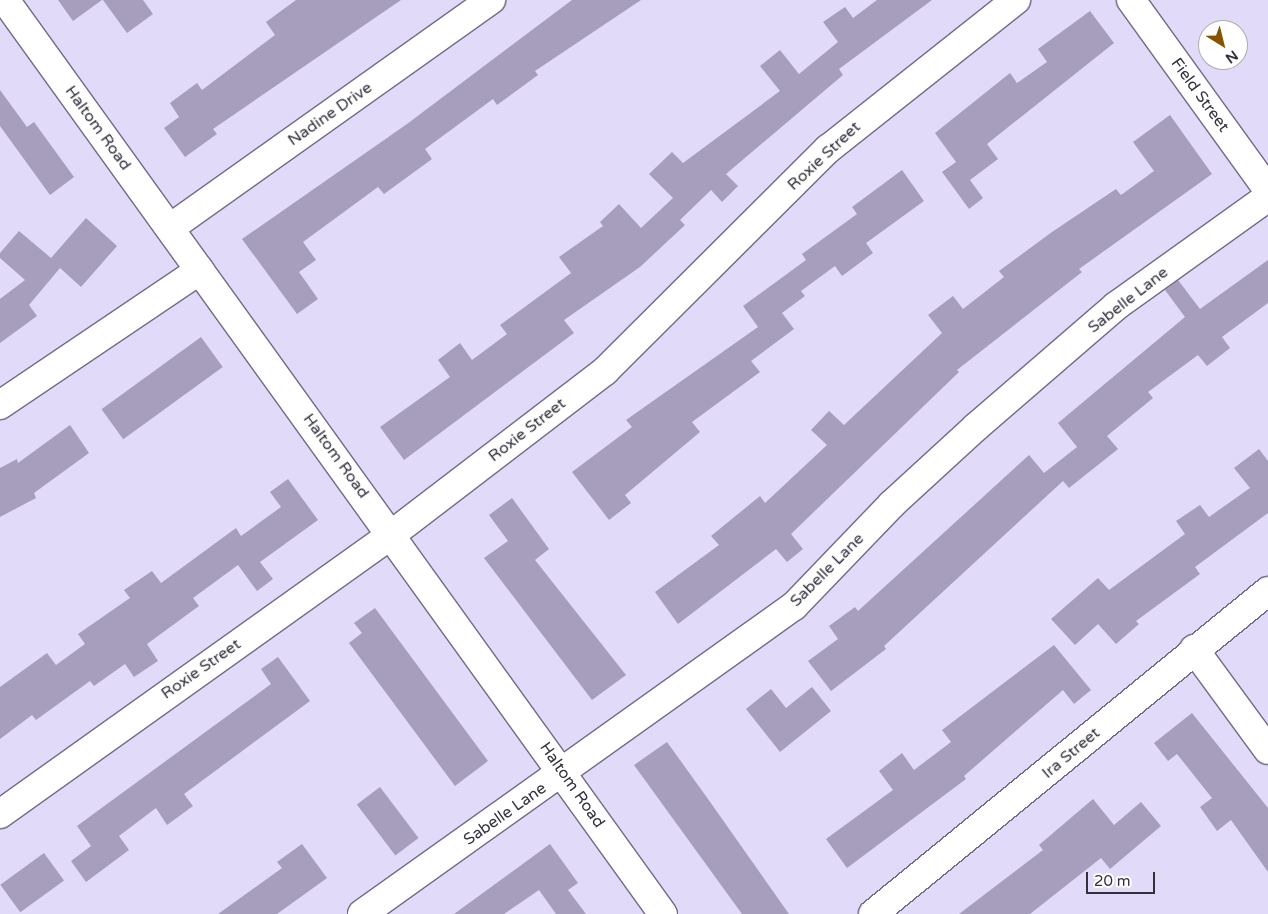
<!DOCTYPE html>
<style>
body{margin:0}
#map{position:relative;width:1268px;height:914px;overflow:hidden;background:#e2daf9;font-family:"Varela Round",sans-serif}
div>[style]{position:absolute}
.building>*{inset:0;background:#a69ebc;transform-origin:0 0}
.roads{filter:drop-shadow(1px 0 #736b87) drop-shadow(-1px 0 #736b87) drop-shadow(0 1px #736b87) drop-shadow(0 -1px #736b87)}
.minor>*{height:28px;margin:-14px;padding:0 14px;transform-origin:14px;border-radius:14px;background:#fff}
.major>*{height:28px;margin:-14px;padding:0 14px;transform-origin:14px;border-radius:14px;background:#fff}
span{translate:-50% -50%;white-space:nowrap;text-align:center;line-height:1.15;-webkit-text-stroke:4px #fff;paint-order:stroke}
.street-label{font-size:16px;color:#34313d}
.north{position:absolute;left:1198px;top:20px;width:50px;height:50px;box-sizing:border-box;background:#fff;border:1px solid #aeadb1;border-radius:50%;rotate:144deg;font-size:14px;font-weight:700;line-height:20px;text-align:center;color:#34313d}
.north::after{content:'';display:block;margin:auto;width:18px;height:22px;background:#885300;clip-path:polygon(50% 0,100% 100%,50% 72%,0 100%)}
.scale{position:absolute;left:1086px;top:872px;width:69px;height:22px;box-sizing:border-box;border:2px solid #34313d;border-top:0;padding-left:6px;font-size:15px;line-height:18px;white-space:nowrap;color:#34313d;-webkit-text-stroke:4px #fff;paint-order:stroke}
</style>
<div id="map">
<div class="building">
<div style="clip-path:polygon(58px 0,102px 0,73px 21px)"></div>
<div style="clip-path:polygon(103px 0,143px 0,153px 14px,127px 33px)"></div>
<div style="clip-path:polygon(296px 0,401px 0,213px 129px,217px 134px,185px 157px,164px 128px,179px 117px,170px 103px,197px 83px,202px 90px,275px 35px,266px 22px)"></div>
<div style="clip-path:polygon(572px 0,641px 0,535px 71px,538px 75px,497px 105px,493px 99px,425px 149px,432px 159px,384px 194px,378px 187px,303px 242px,316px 260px,299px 272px,318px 299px,297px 314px,242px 239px,407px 124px)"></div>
<div style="clip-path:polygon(877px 0,932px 0,839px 69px,843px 75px,726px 174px,738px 186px,722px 202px,711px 190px,680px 220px,685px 225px,640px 267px,564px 320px,574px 333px,404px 460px,380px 427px,450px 377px,438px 360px,460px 343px,472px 360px,507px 334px,500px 325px,571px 273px,559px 257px,603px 226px,600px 222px,619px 204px,641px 228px,673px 198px,649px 174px,672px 152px,683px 163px,780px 91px,760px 66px,780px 50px,799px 74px,838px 42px,823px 22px,845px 7px,853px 18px)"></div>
<div style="clip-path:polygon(1090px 11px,1114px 43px,987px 144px,998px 159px,970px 180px,983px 198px,969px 209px,942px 172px,956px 162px,935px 133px,1010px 73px,1017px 83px,1047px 62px,1038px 49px)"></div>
<div style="clip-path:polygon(0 90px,27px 127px,34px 122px,74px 177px,50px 195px,0 126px)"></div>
<div style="clip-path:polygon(1170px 115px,1212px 174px,1079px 269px,1082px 272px,957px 370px,959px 372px,791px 534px,803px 549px,787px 562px,776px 549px,678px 624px,655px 592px,719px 545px,711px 536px,760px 496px,765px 503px,827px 445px,811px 430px,829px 411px,844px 425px,942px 333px,928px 315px,953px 296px,963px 309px,1004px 277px,999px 271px,1052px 232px,1116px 189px,1121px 195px,1154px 171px,1133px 142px)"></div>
<div style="clip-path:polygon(902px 170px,924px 201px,866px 243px,873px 253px,842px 276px,835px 266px,801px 291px,805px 296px,782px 313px,794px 329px,751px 361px,760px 372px,692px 422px,700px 432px,625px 495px,631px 503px,609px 520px,572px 472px,632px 427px,626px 420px,758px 327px,743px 306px,806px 260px,802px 254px,857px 214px,852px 207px)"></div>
<div style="clip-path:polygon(86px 218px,117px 246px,81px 287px,60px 268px,29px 305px,37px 316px,0 343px,0 299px,25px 280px,0 258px,0 253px,19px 231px,51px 258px)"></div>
<div style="clip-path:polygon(1268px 260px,1268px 303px,1222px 337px,1230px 348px,1207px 366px,1198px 355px,1148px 392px,1153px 398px,1107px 436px,1118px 449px,1069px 488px,1063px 481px,884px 646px,886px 649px,831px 691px,808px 661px,838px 639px,829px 626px,855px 607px,858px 611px,1029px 455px,1044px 473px,1077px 447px,1058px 423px,1185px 317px,1165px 290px,1178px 280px,1200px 309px)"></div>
<div style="left:201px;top:337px;width:37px;height:123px;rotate:54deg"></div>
<div style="clip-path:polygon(70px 425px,89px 453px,34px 493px,36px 498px,0 517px,0 468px,17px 459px,18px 463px)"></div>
<div style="clip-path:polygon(1259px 449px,1268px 461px,1268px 513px,1195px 567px,1200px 574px,1136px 621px,1139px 624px,1116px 644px,1098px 624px,1075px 645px,1051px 619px,1098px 578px,1109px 590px,1185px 534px,1176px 521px,1200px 505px,1209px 517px,1250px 488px,1234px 468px)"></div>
<div style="clip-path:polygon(288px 479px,318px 520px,260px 562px,273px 579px,257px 591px,238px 565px,193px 598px,199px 606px,147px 644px,158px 661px,134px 677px,125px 664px,94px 686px,90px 681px,36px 720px,32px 715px,0 739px,0 687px,47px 653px,56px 665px,85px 644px,78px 634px,130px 598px,124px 590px,152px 571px,161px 583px,236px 528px,241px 536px,281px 507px,270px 492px)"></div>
<div style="clip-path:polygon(512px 498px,549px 549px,535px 560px,626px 675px,592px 700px,484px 558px,508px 541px,489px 515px)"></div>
<div style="clip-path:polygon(375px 608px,488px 761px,455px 786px,349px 643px,362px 633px,354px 623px)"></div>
<div style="clip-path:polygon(1054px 645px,1091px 690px,1074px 704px,1063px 690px,964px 776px,966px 779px,847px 868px,826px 839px,893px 790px,879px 771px,902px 753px,914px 770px,951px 742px,942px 730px)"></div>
<div style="clip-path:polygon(278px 657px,310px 701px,184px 794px,193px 806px,167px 825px,156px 808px,119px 836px,129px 850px,86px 882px,71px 861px,91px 846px,77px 826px,271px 684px,261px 669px)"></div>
<div style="clip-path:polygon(812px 687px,831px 711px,780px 752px,746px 709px,771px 689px,786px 708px)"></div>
<div style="clip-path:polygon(1192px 713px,1268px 808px,1268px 872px,1231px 820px,1217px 831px,1200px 807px,1212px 798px,1177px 754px,1168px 761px,1154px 743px)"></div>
<div style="clip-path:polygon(667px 742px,708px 799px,789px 914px,742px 914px,634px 765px)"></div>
<div style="left:380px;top:787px;width:64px;height:29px;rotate:53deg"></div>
<div style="clip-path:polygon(1093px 799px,1114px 825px,1141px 802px,1161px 826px,1110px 869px,1101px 858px,1030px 914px,959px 914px,1043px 850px,1039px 845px)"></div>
<div style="clip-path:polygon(302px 844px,327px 878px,277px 914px,218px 914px,282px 868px,277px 862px)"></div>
<div style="clip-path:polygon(550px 844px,578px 883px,568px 890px,586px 914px,556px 914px,539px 890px,504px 914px,454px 914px)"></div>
<div style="left:44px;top:853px;width:34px;height:54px;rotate:54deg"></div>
</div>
<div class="roads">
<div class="minor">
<div style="left:1131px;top:0;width:234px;rotate:54.2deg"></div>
<div style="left:170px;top:228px;width:394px;rotate:-35.4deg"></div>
<div style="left:0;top:405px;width:241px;rotate:-34deg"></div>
<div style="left:1194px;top:649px;width:125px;rotate:53.8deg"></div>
<div style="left:0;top:814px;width:482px;rotate:-35.5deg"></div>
<div style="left:392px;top:534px;width:268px;rotate:-37.4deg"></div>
<div style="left:605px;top:371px;width:315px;rotate:-44.9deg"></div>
<div style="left:828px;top:149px;width:240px;rotate:-38.4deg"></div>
<div style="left:362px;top:914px;width:531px;rotate:-35.49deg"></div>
<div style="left:794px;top:606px;width:141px;rotate:-46.1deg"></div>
<div style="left:892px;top:504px;width:114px;rotate:-42.5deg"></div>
<div style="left:976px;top:427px;width:185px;rotate:-40.8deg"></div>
<div style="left:1116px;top:306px;width:187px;rotate:-35.6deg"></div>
<div style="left:873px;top:914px;width:510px;rotate:-39.27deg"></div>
</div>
<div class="major">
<div style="left:5px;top:0;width:1126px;rotate:54.25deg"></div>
</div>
</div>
<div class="street-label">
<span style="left:1200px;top:95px;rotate:54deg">Field Street</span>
<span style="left:330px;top:114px;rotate:-35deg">Nadine Drive</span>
<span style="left:98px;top:128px;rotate:54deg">Haltom Road</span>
<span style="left:824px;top:156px;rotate:-43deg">Roxie Street</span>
<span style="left:1128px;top:300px;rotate:-38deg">Sabelle Lane</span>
<span style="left:527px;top:430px;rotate:-38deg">Roxie Street</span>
<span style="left:336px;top:456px;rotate:54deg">Haltom Road</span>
<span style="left:827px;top:570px;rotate:-45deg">Sabelle Lane</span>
<span style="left:201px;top:669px;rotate:-35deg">Roxie Street</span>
<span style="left:1071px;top:753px;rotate:-40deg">Ira Street</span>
<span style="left:572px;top:785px;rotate:55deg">Haltom Road</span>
<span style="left:505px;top:814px;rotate:-35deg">Sabelle Lane</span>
</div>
<div class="north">N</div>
<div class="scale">20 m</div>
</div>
